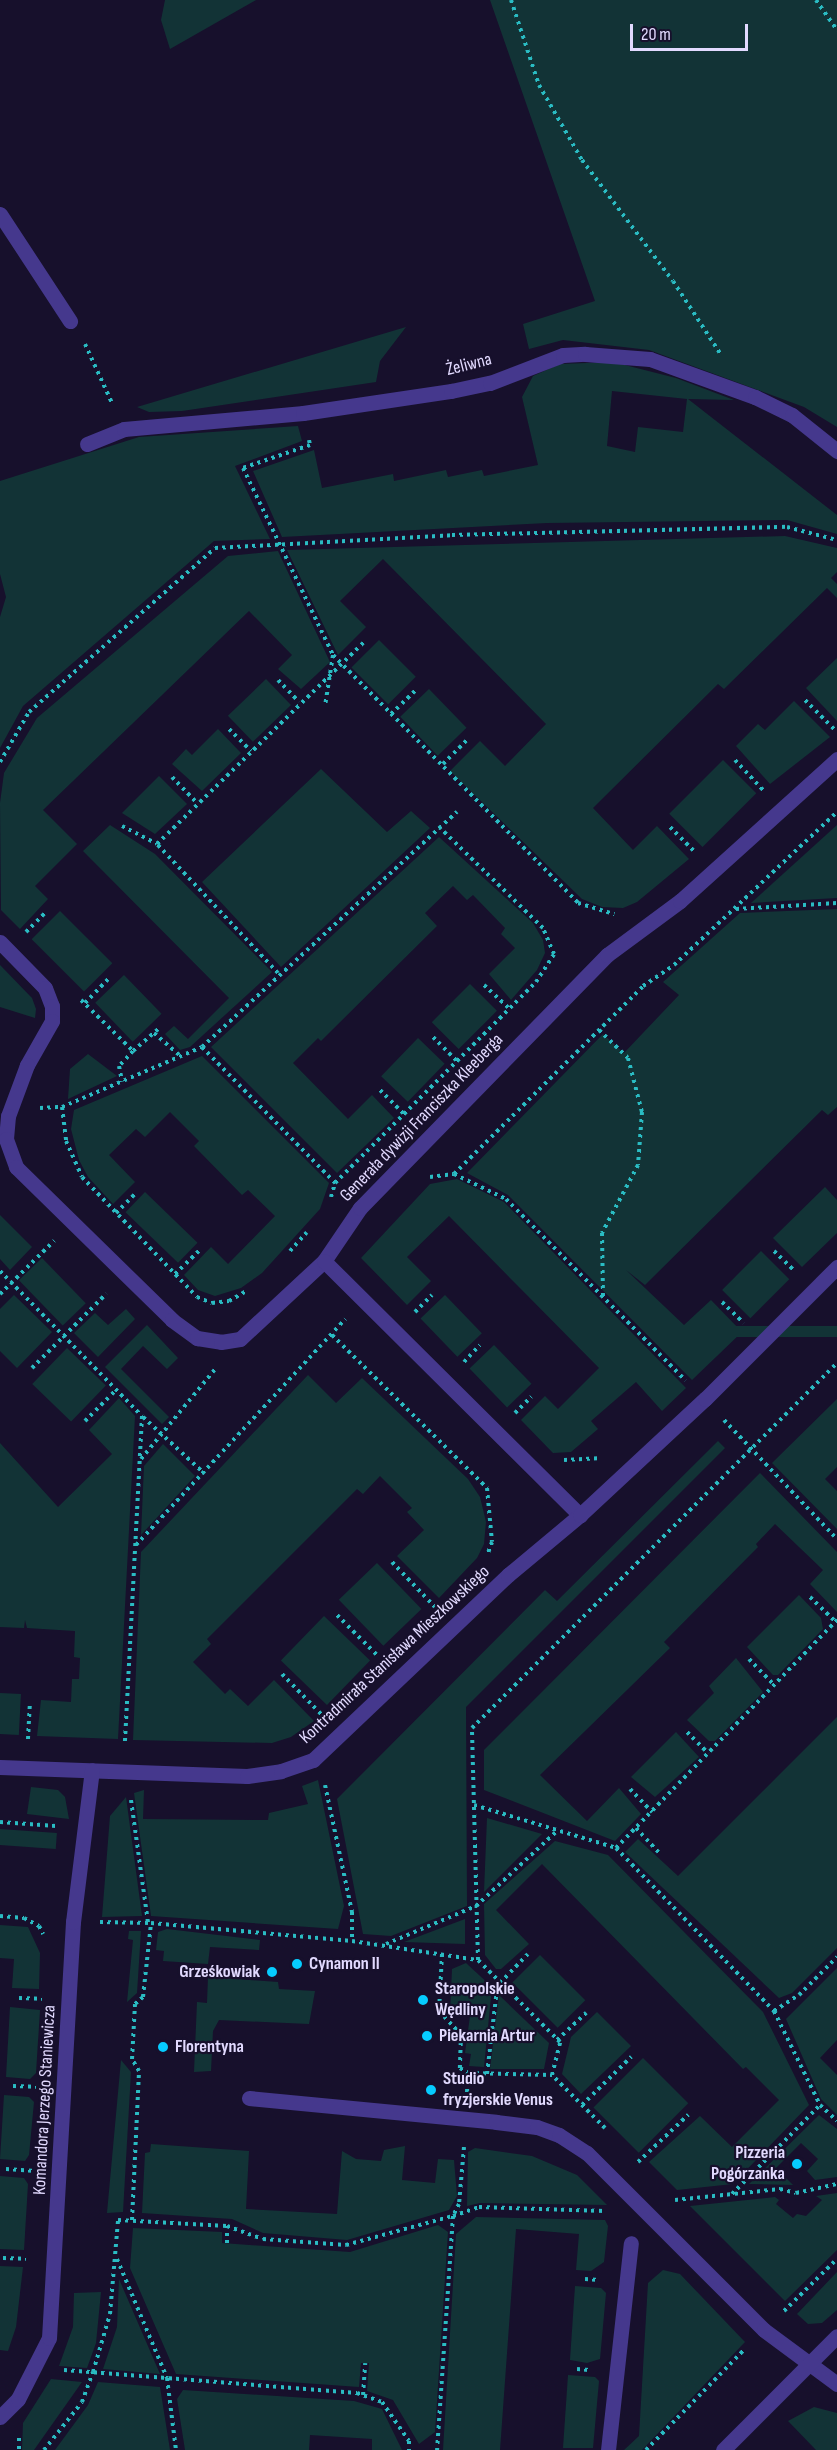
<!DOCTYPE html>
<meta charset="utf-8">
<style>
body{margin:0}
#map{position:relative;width:837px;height:2450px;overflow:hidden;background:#17102c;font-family:"Sofia Sans Condensed",sans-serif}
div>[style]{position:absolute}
.green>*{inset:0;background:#123336;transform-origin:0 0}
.path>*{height:4px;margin-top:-2px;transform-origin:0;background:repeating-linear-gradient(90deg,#2abcc3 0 3px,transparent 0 7.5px)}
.lane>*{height:15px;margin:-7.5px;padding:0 7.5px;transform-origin:7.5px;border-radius:7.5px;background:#45388d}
.street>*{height:15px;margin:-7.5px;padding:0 7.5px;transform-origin:7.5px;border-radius:7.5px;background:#45388d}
.dots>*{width:16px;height:16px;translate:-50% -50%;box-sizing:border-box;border:3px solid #17102c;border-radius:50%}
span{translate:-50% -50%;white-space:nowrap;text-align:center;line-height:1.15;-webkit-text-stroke:4.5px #17102c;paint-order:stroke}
.street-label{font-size:18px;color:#e2daff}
.poi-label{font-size:18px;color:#e2daff;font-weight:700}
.left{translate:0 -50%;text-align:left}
.right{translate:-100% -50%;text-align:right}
.scale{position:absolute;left:630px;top:24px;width:118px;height:27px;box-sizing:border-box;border:3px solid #e2daff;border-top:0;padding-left:8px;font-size:18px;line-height:21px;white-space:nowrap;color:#e2daff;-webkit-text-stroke:4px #17102c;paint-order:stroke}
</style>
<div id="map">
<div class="green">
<div style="clip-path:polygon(165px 0,256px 0,170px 49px,161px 20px)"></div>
<div style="clip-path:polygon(490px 0,837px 0,837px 427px,804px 407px,649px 350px,563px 340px,529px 349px,523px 324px,595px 301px)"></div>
<div style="clip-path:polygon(406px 327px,380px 361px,376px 382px,182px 411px,149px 412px,137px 407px)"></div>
<div style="clip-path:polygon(evenodd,613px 362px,676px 378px,734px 400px,688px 399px,837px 515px,837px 534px,787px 520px,547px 523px,282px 537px,253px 471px,314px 450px,322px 488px,393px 474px,394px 481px,446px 470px,448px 477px,482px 470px,484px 476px,538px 465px,522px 397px,533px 376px,560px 364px,613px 362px,612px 391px,687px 399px,683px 432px,638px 427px,635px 452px,607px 446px,612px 391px)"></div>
<div style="clip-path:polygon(298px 426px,302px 441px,235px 466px,270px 539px,214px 541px,23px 706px,0 748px,0 617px,6px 597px,0 574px,0 481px,139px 437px)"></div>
<div style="clip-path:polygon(785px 536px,837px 548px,837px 572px,831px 578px,837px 584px,837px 598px,827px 588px,724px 689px,718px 684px,593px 808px,633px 850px,657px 826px,689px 859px,637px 902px,623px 908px,602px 907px,582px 899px,450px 771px,480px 741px,505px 766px,546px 724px,383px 559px,340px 601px,366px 627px,338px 655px,287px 550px)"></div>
<div style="clip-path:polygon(278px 551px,330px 662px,301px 689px,278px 669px,292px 655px,249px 611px,43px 810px,77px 844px,35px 886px,48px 899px,20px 929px,1px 910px,0 803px,4px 773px,37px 718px,228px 556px)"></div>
<div style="left:379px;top:640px;width:52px;height:39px;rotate:45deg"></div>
<div style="clip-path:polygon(837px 658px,837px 721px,806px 688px)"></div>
<div style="left:266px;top:679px;width:36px;height:53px;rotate:46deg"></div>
<div style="left:429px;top:689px;width:54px;height:40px;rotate:46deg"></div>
<div style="clip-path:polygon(794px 701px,830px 737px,770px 784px,736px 746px,758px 724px,765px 730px)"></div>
<div style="clip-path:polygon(218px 729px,241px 753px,202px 791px,172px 764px,186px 749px,192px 755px)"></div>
<div style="left:723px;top:760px;width:47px;height:76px;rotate:45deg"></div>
<div style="clip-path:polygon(321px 769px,387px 832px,411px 811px,430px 828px,281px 967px,202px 882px)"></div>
<div style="clip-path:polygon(159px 776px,187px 804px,155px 834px,122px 813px)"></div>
<div style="clip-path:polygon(110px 825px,155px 854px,272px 972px,190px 1047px,180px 1050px,165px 1034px,174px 1026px,188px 1039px,229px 998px,83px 851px)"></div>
<div style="clip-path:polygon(837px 825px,837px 898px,751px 903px)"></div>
<div style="clip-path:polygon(439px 837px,533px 923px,543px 940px,545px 953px,537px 970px,511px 1000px,489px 974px,515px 948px,501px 934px,505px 928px,473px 895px,467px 900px,453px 886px,425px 913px,437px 926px,321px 1041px,318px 1038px,293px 1063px,348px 1119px,372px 1095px,394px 1118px,337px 1173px,211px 1047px)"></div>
<div style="clip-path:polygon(837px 909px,837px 1107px,828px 1115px,822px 1110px,645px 1285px,626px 1270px,684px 1325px,711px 1300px,742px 1332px,692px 1380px,508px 1195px,467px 1173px,603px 1034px,624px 1053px,679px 995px,663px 982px,740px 913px)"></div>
<div style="left:60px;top:911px;width:74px;height:40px;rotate:45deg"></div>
<div style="clip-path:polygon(0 965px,32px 998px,36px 1009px,35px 1018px,0 1007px)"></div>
<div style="left:124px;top:975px;width:54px;height:40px;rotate:46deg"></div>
<div style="left:470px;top:984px;width:38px;height:54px;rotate:45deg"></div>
<div style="left:418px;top:1038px;width:37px;height:53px;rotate:44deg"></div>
<div style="clip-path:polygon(88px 1054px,117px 1076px,68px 1099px,70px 1069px)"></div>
<div style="clip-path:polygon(202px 1056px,329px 1183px,320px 1209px,262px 1273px,241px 1288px,215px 1296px,198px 1290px,184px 1275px,211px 1247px,228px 1264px,275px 1216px,248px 1190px,242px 1195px,194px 1146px,199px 1141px,170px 1112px,145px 1137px,136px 1129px,109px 1155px,135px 1182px,113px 1204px,88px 1177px,79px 1160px,71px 1129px,74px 1110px)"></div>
<div style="clip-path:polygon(457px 1179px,504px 1202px,686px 1388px,662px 1411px,636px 1382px,591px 1421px,598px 1429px,571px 1452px,553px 1453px,521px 1420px,545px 1396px,558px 1409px,599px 1368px,516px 1284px,449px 1216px,407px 1257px,431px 1281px,407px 1305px,361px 1258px,430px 1184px)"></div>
<div style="clip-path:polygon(825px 1187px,837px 1200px,837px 1233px,802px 1267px,773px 1238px)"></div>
<div style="left:145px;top:1192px;width:73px;height:28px;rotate:44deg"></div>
<div style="clip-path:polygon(0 1215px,32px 1247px,10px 1270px,0 1259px)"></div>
<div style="left:761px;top:1251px;width:40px;height:55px;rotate:45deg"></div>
<div style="left:42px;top:1258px;width:63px;height:32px;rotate:46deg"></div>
<div style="clip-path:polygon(14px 1295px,52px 1332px,17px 1368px,0 1351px,0 1309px)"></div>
<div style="left:445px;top:1295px;width:53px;height:34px;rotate:46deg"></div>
<div style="clip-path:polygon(126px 1309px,135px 1319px,98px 1357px,74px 1333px,95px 1313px,108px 1325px)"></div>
<div style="clip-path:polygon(147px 1325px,178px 1358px,167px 1369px,143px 1346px,121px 1369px,169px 1417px,162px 1424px,105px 1367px)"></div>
<div style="left:837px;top:1326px;width:11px;height:136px;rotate:90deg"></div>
<div style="left:494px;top:1345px;width:54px;height:34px;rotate:46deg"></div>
<div style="left:67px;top:1348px;width:54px;height:50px;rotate:44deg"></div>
<div style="clip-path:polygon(308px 1375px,336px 1403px,362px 1378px,468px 1479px,480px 1497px,486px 1522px,484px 1544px,477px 1558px,439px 1598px,397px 1556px,424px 1530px,407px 1512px,412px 1508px,380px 1476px,363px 1494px,357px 1489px,207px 1639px,211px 1644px,193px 1662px,225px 1694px,230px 1689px,248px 1706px,274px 1680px,314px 1721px,291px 1737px,272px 1743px,133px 1740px,141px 1552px)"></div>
<div style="clip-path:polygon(119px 1398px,135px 1416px,118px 1739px,37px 1736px,41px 1700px,71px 1702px,72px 1679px,79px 1679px,80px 1658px,74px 1657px,75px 1631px,27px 1628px,25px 1620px,24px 1628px,0 1627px,0 1443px,58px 1507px,112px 1454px,89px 1430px)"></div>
<div style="clip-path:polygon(837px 1399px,837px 1467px,825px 1479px,837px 1491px,837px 1529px,772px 1463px)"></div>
<div style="clip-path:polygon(718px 1441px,725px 1448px,466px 1707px,467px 1906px,391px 1936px,363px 1934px,337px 1799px,545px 1590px,557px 1601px)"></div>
<div style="clip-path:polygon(163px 1444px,195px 1476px,141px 1535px,144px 1466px)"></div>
<div style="clip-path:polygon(760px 1473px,837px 1552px,837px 1612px,810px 1584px,823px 1570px,775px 1524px,756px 1544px,758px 1547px,664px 1642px,670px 1648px,540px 1775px,587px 1821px,619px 1788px,641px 1814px,615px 1841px,484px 1790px,484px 1750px)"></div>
<div style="left:377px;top:1563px;width:64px;height:53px;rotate:46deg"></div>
<div style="clip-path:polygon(799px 1595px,821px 1618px,823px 1629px,778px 1675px,773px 1675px,747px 1647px)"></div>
<div style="left:324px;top:1616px;width:64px;height:62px;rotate:44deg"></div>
<div style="clip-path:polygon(736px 1658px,763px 1692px,715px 1741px,709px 1741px,687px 1720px,714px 1693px,709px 1686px)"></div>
<div style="left:0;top:1693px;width:21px;height:41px;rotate:3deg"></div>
<div style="clip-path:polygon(837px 1717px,837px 1948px,792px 1993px,779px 1998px,625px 1852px,638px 1839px,678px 1876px)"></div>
<div style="clip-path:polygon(676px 1732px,699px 1757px,655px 1797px,631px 1777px)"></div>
<div style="clip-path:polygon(318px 1780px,344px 1906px,338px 1929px,151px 1916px,134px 1793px,144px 1790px,143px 1819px,268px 1820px,269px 1813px,308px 1804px,302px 1786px)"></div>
<div style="clip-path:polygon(31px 1787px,58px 1790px,65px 1797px,69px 1819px,27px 1814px)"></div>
<div style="clip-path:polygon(126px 1797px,142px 1916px,102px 1917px,110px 1816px)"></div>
<div style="clip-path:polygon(487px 1818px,542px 1834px,484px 1892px)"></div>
<div style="left:0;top:1829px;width:57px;height:16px;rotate:4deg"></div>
<div style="clip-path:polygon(555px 1841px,608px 1855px,763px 2012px,809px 2105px,733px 2184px,677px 2190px,649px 2162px,700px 2116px,732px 2147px,779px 2100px,746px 2067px,743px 2069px,542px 1864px,496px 1910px,529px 1944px,501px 1969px,496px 1969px,485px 1955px,484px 1904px)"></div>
<div style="clip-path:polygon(465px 1919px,465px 1944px,404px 1942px)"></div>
<div style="clip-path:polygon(0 1925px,28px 1927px,40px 1953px,39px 1989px,12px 1988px,14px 1959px,0 1958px)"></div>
<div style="clip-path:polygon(167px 1929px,260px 1940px,259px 1950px,210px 1947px,208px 1964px,163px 1961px,164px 1951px,156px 1950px,158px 1932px)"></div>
<div style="clip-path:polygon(129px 1931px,141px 1931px,137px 1993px,127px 2002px,133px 1940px,128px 1939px)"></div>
<div style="left:540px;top:1955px;width:64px;height:39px;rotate:45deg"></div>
<div style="clip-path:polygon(466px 1963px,492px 1987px,484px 2067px,469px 2066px,471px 2054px,465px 2053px,470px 2016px,450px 2015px,452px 1969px)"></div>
<div style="clip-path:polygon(837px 1968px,837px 2040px,820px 2058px,837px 2075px,837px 2115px,821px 2099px,786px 2019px)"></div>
<div style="clip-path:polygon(208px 1977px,278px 1982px,279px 1989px,315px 1991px,309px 2024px,219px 2020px,213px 2031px,211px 2071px,194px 2072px,197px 2002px,207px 2003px)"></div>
<div style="clip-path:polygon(499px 1995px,549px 2043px,544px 2069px,490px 2069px)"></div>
<div style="clip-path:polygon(10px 2007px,40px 2010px,36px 2073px,30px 2079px,6px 2077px)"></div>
<div style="clip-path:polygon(597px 2012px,631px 2046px,581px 2094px,562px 2074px,571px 2037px)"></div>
<div style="left:643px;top:2058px;width:64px;height:70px;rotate:45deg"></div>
<div style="clip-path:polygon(121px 2060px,131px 2072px,123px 2212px,107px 2213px)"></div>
<div style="clip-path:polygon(4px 2095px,29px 2097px,34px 2102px,29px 2155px,25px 2161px,0 2159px)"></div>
<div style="clip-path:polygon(819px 2115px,837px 2129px,837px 2177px,815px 2180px,807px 2171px,818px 2159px,801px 2143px,776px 2168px,793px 2185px,749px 2184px)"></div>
<div style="clip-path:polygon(151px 2144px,249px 2151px,246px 2209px,337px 2214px,342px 2151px,356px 2159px,381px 2161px,384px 2150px,405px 2146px,402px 2180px,435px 2183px,438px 2159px,454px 2160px,457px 2196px,449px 2210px,347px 2240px,263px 2233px,232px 2219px,142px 2213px,145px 2153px,150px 2152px)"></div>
<div style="clip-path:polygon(475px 2148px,532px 2156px,577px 2175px,607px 2205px,480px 2203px,467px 2206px,468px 2152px)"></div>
<div style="clip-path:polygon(0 2176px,24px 2178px,28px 2184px,24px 2250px,0 2249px)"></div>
<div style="clip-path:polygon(837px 2193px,837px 2250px,785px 2301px,690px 2206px,775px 2197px,779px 2200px,776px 2204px,793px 2218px,797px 2214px,806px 2216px,822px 2200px,816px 2196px)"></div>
<div style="clip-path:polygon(476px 2217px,605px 2220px,608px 2226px,604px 2262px,591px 2271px,576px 2270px,579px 2234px,516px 2229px,500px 2450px,443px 2450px,456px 2234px)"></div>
<div style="clip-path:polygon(438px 2225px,448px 2232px,435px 2432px,419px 2444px,393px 2400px,367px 2391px,369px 2363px,361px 2363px,359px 2387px,176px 2374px,130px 2268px,133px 2228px,222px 2232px,222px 2243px,350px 2252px)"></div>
<div style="clip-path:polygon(0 2266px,23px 2267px,16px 2327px,8px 2351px,0 2350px)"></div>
<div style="clip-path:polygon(663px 2270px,680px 2274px,745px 2342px,642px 2450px,624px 2450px,639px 2436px,648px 2283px)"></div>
<div style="clip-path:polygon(837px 2272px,837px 2310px,822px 2323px,808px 2324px,797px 2314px)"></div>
<div style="clip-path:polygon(119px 2279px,160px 2374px,103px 2369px,117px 2327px)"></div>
<div style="clip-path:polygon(575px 2286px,601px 2288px,606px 2293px,600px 2359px,587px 2363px,570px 2360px)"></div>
<div style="clip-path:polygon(101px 2292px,96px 2343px,87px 2368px,59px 2366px,73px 2327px,74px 2293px)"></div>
<div style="clip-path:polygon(568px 2375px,595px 2377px,599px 2381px,593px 2448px,563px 2448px)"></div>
<div style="clip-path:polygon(51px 2379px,82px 2382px,34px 2450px,22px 2450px,23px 2423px)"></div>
<div style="clip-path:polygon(98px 2382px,160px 2387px,170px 2450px,55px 2450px,88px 2405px)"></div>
<div style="clip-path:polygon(183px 2390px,354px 2401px,382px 2409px,402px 2450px,372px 2450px,372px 2439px,310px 2435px,309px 2450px,185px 2450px,177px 2399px)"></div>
<div style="clip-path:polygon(814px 2407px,837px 2413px,837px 2450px,816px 2450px,788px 2421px)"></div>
</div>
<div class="path">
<div style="left:511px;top:0;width:89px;rotate:71.8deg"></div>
<div style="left:539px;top:85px;width:86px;rotate:60.2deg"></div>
<div style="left:582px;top:160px;width:151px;rotate:53.1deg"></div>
<div style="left:673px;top:281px;width:86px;rotate:56.9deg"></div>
<div style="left:816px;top:0;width:37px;rotate:55deg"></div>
<div style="left:85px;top:344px;width:65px;rotate:65.4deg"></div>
<div style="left:309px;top:440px;width:5px;rotate:79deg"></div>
<div style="left:310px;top:445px;width:71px;rotate:161.1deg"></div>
<div style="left:243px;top:468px;width:208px;rotate:64.3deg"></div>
<div style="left:333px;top:655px;width:52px;rotate:98.9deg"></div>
<div style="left:333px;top:655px;width:349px;rotate:45.3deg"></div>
<div style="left:578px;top:903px;width:38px;rotate:17deg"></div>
<div style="left:278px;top:680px;width:30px;rotate:46deg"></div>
<div style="left:805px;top:700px;width:44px;rotate:45deg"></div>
<div style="left:391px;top:714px;width:35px;rotate:-44deg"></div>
<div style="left:229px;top:729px;width:31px;rotate:45deg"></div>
<div style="left:735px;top:760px;width:41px;rotate:47deg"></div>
<div style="left:0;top:762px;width:58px;rotate:-59.9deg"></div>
<div style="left:29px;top:712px;width:248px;rotate:-41.4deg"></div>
<div style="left:215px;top:548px;width:237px;rotate:-3.1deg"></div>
<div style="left:452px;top:535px;width:335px;rotate:-1.4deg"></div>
<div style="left:787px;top:527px;width:52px;rotate:14.6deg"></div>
<div style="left:443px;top:764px;width:34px;rotate:-45deg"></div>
<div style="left:172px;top:777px;width:37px;rotate:46deg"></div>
<div style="left:122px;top:826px;width:39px;rotate:27deg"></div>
<div style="left:670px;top:827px;width:35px;rotate:45deg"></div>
<div style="left:736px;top:909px;width:101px;rotate:-3.4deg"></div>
<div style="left:26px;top:932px;width:27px;rotate:-45deg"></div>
<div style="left:278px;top:973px;width:177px;rotate:-133.2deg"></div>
<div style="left:157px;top:844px;width:292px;rotate:-44.3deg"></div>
<div style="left:484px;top:985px;width:35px;rotate:43deg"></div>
<div style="left:81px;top:1000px;width:73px;rotate:44.4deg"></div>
<div style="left:133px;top:1051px;width:21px;rotate:133deg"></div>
<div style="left:119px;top:1066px;width:16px;rotate:79deg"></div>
<div style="left:85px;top:1003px;width:35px;rotate:-46deg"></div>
<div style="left:599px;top:1030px;width:40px;rotate:44deg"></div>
<div style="left:628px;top:1058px;width:56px;rotate:75.5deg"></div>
<div style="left:642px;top:1112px;width:53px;rotate:94.3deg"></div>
<div style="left:638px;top:1165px;width:77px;rotate:117.9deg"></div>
<div style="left:602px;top:1233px;width:64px;rotate:89.1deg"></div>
<div style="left:154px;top:1033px;width:35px;rotate:41deg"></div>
<div style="left:433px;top:1037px;width:34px;rotate:45deg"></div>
<div style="left:202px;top:1047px;width:192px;rotate:45.6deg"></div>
<div style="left:133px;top:1051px;width:35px;rotate:-41deg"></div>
<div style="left:380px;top:1090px;width:34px;rotate:45deg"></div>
<div style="left:62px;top:1107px;width:34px;rotate:83deg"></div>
<div style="left:66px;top:1141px;width:39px;rotate:66deg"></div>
<div style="left:82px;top:1177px;width:166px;rotate:46.2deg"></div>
<div style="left:197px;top:1297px;width:16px;rotate:22deg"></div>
<div style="left:212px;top:1303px;width:17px;rotate:-7deg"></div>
<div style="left:229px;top:1301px;width:22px;rotate:-30deg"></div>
<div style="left:40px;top:1108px;width:22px;rotate:-3deg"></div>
<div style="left:62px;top:1107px;width:152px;rotate:-23.2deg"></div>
<div style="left:202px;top:1047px;width:347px;rotate:-42.7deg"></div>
<div style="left:454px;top:1174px;width:58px;rotate:25.7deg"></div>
<div style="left:506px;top:1199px;width:255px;rotate:45.3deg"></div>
<div style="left:430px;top:1177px;width:24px;rotate:-7deg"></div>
<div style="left:454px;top:1174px;width:267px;rotate:-44.8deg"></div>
<div style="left:643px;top:986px;width:37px;rotate:-34deg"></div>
<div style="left:674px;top:965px;width:224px;rotate:-43.2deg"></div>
<div style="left:331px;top:1197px;width:15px;rotate:-74deg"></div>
<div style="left:335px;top:1183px;width:284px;rotate:-45deg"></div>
<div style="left:536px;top:982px;width:33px;rotate:-57deg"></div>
<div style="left:554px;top:954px;width:28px;rotate:-113deg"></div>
<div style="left:543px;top:928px;width:144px;rotate:-135.8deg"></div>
<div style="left:116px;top:1213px;width:28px;rotate:-45deg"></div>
<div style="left:290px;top:1251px;width:25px;rotate:-48deg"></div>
<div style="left:774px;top:1251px;width:29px;rotate:44deg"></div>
<div style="left:0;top:1271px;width:203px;rotate:45.6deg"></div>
<div style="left:142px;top:1416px;width:327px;rotate:93deg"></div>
<div style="left:175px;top:1274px;width:37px;rotate:-44deg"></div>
<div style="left:0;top:1294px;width:76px;rotate:-44.5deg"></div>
<div style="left:722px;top:1302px;width:30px;rotate:44deg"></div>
<div style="left:415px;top:1312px;width:24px;rotate:-45deg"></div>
<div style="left:332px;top:1335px;width:218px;rotate:44.6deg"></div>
<div style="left:487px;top:1488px;width:54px;rotate:84.7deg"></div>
<div style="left:492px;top:1542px;width:12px;rotate:110deg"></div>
<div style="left:464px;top:1362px;width:23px;rotate:-47deg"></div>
<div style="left:32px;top:1368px;width:105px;rotate:-45deg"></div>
<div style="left:515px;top:1413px;width:23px;rotate:-45deg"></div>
<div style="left:143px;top:1417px;width:83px;rotate:42.6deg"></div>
<div style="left:724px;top:1420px;width:164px;rotate:46.5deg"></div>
<div style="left:85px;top:1421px;width:44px;rotate:-45deg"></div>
<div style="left:141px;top:1459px;width:118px;rotate:-50.5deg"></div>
<div style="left:564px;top:1460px;width:34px;rotate:-3deg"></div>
<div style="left:136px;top:1545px;width:308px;rotate:-47.2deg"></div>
<div style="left:392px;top:1562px;width:62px;rotate:46.3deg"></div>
<div style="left:810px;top:1597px;width:36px;rotate:44deg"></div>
<div style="left:337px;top:1615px;width:59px;rotate:45deg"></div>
<div style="left:749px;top:1659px;width:36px;rotate:46deg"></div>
<div style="left:282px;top:1674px;width:56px;rotate:45.7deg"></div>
<div style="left:687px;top:1732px;width:30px;rotate:45deg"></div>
<div style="left:28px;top:1739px;width:35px;rotate:-87deg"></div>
<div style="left:325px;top:1785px;width:130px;rotate:78deg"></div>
<div style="left:352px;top:1912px;width:29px;rotate:90deg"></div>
<div style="left:630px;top:1789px;width:32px;rotate:46deg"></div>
<div style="left:131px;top:1800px;width:124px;rotate:82.1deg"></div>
<div style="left:474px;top:1805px;width:148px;rotate:16.8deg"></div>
<div style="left:616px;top:1848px;width:318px;rotate:-45.9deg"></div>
<div style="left:0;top:1822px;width:56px;rotate:4.1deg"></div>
<div style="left:636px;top:1828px;width:35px;rotate:47deg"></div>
<div style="left:616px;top:1848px;width:227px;rotate:45.9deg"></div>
<div style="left:774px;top:2011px;width:105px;rotate:63.9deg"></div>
<div style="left:820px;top:2105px;width:23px;rotate:43deg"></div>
<div style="left:0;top:1916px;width:24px;rotate:5deg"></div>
<div style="left:24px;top:1918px;width:17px;rotate:28deg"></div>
<div style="left:39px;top:1926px;width:9px;rotate:63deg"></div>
<div style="left:100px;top:1922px;width:51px;rotate:1.1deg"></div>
<div style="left:151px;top:1923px;width:202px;rotate:5.1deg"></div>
<div style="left:352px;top:1941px;width:127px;rotate:8.6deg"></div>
<div style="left:386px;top:1944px;width:98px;rotate:-22.9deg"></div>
<div style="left:476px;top:1906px;width:110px;rotate:-42.8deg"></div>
<div style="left:442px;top:1954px;width:57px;rotate:93deg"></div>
<div style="left:439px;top:2011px;width:33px;rotate:47deg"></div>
<div style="left:461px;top:2035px;width:33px;rotate:92deg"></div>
<div style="left:460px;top:2068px;width:9px;rotate:32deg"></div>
<div style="left:500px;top:1983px;width:40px;rotate:-46deg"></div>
<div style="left:19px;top:1998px;width:23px;rotate:2deg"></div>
<div style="left:774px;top:2011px;width:30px;rotate:-33deg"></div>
<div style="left:799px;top:1995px;width:54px;rotate:-45deg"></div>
<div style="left:557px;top:2040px;width:40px;rotate:-43deg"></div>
<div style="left:487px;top:2074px;width:94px;rotate:-83.3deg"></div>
<div style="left:13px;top:2086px;width:23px;rotate:2deg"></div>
<div style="left:467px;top:2092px;width:19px;rotate:-87deg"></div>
<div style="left:468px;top:2073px;width:84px;rotate:1.4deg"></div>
<div style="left:582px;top:2105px;width:69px;rotate:-44.4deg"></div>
<div style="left:605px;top:2128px;width:75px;rotate:-135deg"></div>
<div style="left:552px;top:2075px;width:34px;rotate:-76deg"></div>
<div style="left:560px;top:2042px;width:116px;rotate:-135deg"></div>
<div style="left:478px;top:1960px;width:232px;rotate:-91.5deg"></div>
<div style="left:472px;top:1728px;width:516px;rotate:-45deg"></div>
<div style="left:464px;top:2147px;width:57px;rotate:95deg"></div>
<div style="left:459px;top:2204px;width:13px;rotate:117deg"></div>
<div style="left:453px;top:2216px;width:28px;rotate:-19deg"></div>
<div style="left:479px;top:2207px;width:126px;rotate:1.8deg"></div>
<div style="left:638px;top:2162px;width:69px;rotate:-43.2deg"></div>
<div style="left:6px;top:2169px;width:26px;rotate:4deg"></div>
<div style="left:732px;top:2194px;width:125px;rotate:-45.3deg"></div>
<div style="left:675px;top:2200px;width:106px;rotate:-6deg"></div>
<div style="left:780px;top:2189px;width:16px;rotate:14deg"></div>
<div style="left:796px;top:2193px;width:42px;rotate:-12.4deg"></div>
<div style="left:132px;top:2220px;width:149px;rotate:-87.3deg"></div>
<div style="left:139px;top:2071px;width:14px;rotate:-120deg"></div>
<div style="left:132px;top:2059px;width:55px;rotate:-86.9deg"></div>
<div style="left:135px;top:2004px;width:11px;rotate:-41deg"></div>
<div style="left:143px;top:1997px;width:74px;rotate:-83.8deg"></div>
<div style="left:227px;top:2243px;width:17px;rotate:-90deg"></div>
<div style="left:3px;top:2258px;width:23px;rotate:2deg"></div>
<div style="left:117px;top:2259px;width:129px;rotate:67.2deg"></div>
<div style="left:167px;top:2378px;width:73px;rotate:82.9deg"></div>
<div style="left:585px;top:2279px;width:14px;rotate:4deg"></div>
<div style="left:784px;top:2311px;width:74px;rotate:-44.5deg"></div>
<div style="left:577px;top:2369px;width:12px;rotate:5deg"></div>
<div style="left:64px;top:2370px;width:294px;rotate:4.5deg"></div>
<div style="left:357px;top:2393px;width:27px;rotate:20deg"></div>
<div style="left:382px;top:2402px;width:47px;rotate:55.3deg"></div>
<div style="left:409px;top:2441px;width:9px;rotate:90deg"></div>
<div style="left:363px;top:2395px;width:32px;rotate:-86deg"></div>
<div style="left:19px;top:2438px;width:12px;rotate:90deg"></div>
<div style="left:44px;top:2450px;width:61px;rotate:-51.6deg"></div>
<div style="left:82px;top:2402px;width:32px;rotate:-70deg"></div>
<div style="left:93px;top:2372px;width:60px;rotate:-73.7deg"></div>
<div style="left:110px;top:2314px;width:94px;rotate:-85.1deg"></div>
<div style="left:118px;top:2220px;width:109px;rotate:3.2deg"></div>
<div style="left:227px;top:2226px;width:38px;rotate:20deg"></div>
<div style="left:263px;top:2239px;width:83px;rotate:4.1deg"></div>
<div style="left:346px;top:2245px;width:111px;rotate:-15.2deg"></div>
<div style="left:453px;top:2216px;width:235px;rotate:93.9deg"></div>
<div style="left:646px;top:2450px;width:140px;rotate:-45.6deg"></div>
</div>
<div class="lane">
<div style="left:87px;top:444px;width:40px;rotate:-22deg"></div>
<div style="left:124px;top:429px;width:180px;rotate:-5.1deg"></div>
<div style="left:249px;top:2098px;width:248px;rotate:5.5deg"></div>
<div style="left:496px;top:2122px;width:41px;rotate:7deg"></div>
<div style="left:537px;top:2127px;width:23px;rotate:20deg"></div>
<div style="left:559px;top:2135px;width:33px;rotate:33deg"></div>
<div style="left:587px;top:2153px;width:250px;rotate:45deg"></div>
<div style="left:764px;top:2330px;width:91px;rotate:36.5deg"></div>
<div style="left:608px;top:2450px;width:208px;rotate:-83.7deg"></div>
</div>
<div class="street">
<div style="left:0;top:214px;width:128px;rotate:56.8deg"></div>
<div style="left:303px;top:413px;width:150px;rotate:-8.5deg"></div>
<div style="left:451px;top:391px;width:40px;rotate:-12deg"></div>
<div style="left:490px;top:383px;width:78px;rotate:-21deg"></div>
<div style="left:563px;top:355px;width:22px;rotate:-3deg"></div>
<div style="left:585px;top:354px;width:65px;rotate:4.4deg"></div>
<div style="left:650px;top:359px;width:112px;rotate:19.9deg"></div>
<div style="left:755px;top:397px;width:41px;rotate:25.9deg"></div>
<div style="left:792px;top:415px;width:58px;rotate:38.7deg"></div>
<div style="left:0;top:942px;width:64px;rotate:45.6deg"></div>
<div style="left:45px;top:988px;width:19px;rotate:69deg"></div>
<div style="left:52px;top:1006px;width:15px;rotate:90deg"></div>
<div style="left:52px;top:1021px;width:51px;rotate:119.6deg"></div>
<div style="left:27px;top:1065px;width:54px;rotate:110.4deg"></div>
<div style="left:8px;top:1116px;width:23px;rotate:95deg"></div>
<div style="left:6px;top:1139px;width:30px;rotate:70deg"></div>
<div style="left:16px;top:1167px;width:219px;rotate:44.4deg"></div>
<div style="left:172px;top:1320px;width:31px;rotate:36deg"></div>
<div style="left:197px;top:1338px;width:24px;rotate:9deg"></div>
<div style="left:221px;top:1342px;width:19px;rotate:-9deg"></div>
<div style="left:240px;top:1339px;width:115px;rotate:-42.9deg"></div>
<div style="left:324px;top:1261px;width:64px;rotate:-55.8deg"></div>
<div style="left:360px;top:1208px;width:354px;rotate:-45.7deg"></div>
<div style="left:607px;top:955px;width:91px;rotate:-36.5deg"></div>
<div style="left:680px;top:901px;width:212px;rotate:-42.1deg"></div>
<div style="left:324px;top:1261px;width:361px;rotate:44.8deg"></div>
<div style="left:0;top:1767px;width:247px;rotate:2.1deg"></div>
<div style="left:247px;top:1776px;width:34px;rotate:-8deg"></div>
<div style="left:281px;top:1771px;width:34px;rotate:-19deg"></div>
<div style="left:313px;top:1760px;width:269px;rotate:-43.5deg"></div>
<div style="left:508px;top:1575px;width:94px;rotate:-39.8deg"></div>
<div style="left:580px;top:1515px;width:171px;rotate:-42.9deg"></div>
<div style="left:705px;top:1399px;width:187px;rotate:-45deg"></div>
<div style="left:0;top:2417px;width:25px;rotate:-45deg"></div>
<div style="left:18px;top:2399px;width:68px;rotate:-63.1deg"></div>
<div style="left:49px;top:2338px;width:417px;rotate:-86.7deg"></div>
<div style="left:73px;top:1922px;width:153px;rotate:-82.9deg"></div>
<div style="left:723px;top:2450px;width:161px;rotate:-45deg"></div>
</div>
<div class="dots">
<div style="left:297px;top:1964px;background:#06ccff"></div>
<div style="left:272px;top:1972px;background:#06ccff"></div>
<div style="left:423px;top:2000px;background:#06ccff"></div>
<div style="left:427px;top:2036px;background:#06ccff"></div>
<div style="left:163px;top:2047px;background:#06ccff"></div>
<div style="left:431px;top:2090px;background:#06ccff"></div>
<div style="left:797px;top:2164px;background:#06ccff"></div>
</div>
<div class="street-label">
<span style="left:469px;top:365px;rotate:-14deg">Żeliwna</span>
<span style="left:422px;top:1118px;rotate:-46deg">Generała dywizji Franciszka Kleeberga</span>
<span style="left:395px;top:1655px;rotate:-43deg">Kontradmirała Stanisława Mieszkowskiego</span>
<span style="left:45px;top:2100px;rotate:-87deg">Komandora Jerzego Staniewicza</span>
</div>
<div class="poi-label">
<span class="left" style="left:309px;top:1964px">Cynamon II</span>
<span class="right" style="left:260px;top:1972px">Grześkowiak</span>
<span class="left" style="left:435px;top:2000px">Staropolskie<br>Wędliny</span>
<span class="left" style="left:439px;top:2036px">Piekarnia Artur</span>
<span class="left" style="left:175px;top:2047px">Florentyna</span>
<span class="left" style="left:443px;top:2090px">Studio<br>fryzjerskie Venus</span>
<span class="right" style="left:785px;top:2164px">Pizzeria<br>Pogórzanka</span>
</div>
<div class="scale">20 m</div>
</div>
